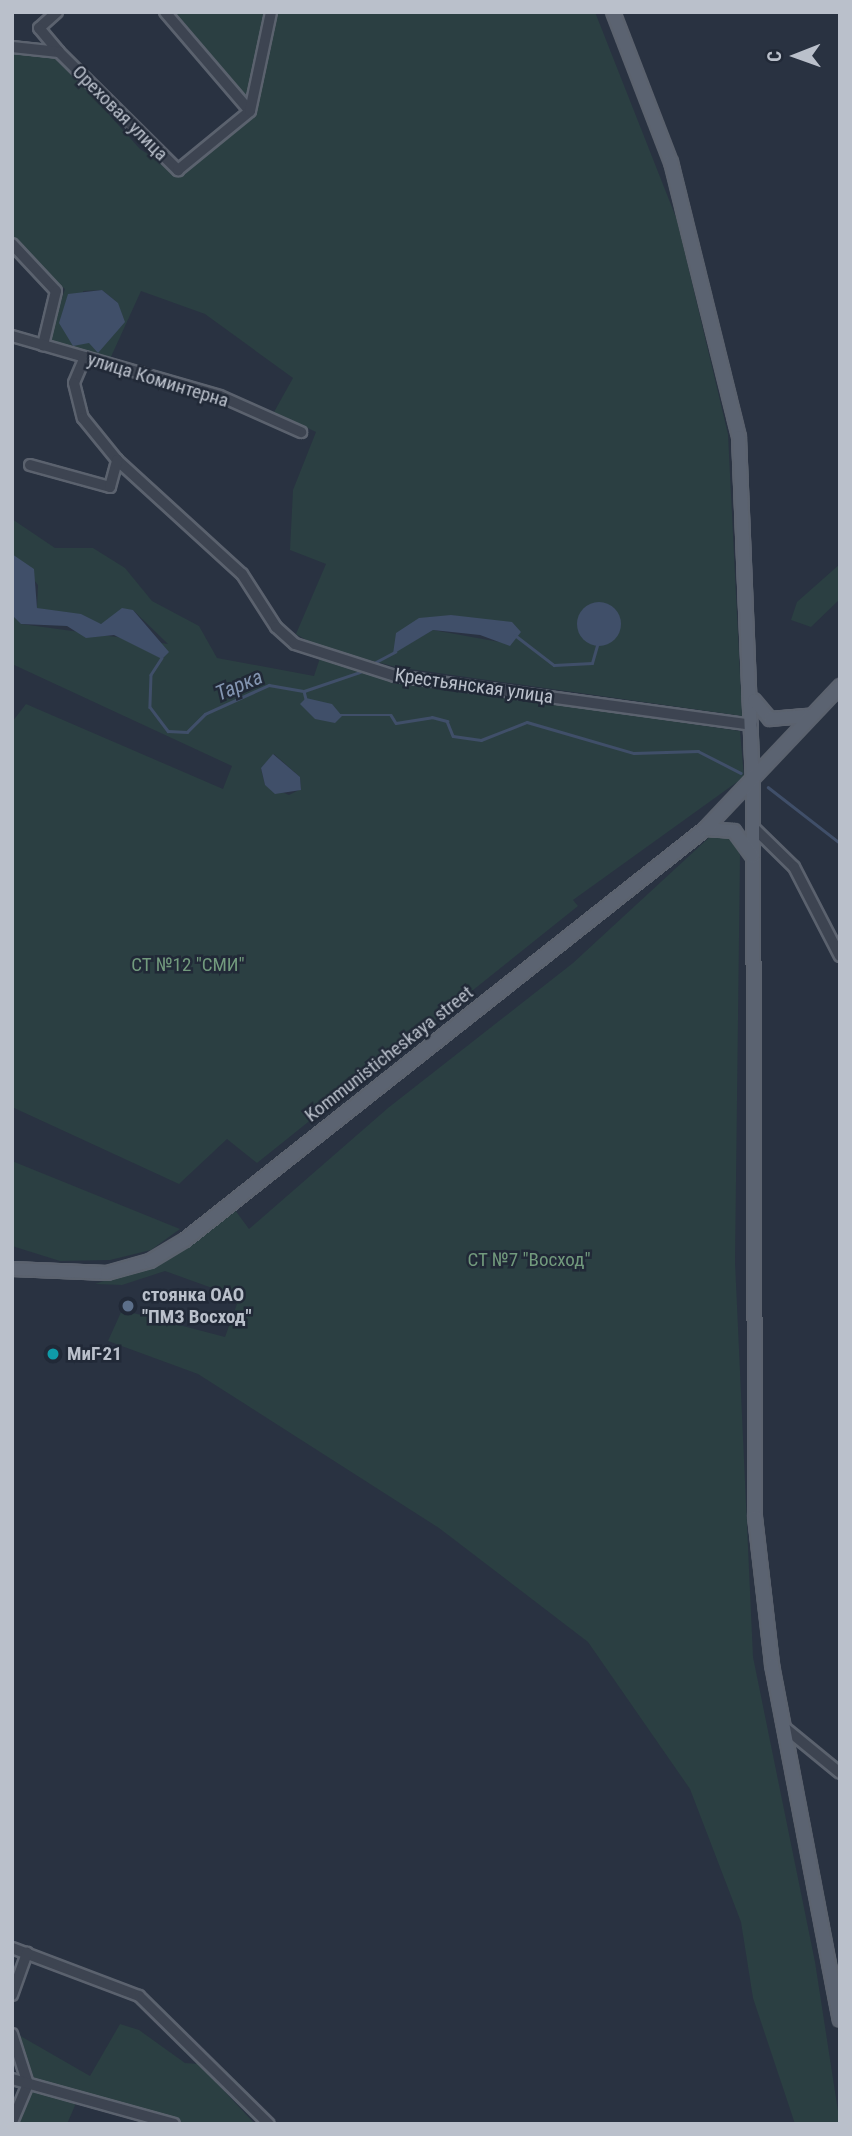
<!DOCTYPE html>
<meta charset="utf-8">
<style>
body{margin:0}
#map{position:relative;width:852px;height:2136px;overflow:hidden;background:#293241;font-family:"Roboto Condensed",sans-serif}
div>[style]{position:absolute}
.green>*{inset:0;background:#2b3f42}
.water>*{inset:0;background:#404f69}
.round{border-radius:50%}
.stream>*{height:2.5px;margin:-1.25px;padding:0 1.25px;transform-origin:1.25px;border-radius:1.25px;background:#404f69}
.roads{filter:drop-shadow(2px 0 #5b626e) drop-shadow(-2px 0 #5b626e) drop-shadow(0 2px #5b626e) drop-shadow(0 -2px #5b626e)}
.minor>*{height:10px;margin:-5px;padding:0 5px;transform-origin:5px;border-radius:5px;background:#3d4451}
.major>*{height:12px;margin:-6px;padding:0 6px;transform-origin:6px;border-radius:6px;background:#5b6371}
.dots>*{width:19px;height:19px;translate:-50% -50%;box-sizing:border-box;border:4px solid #212937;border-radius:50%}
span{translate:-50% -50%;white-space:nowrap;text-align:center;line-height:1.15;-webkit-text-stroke:5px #212937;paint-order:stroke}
.street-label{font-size:19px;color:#bac0cb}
.park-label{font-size:19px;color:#729a7d}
.poi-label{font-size:19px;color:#bac0cb;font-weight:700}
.left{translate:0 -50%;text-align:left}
.water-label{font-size:21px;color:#8395b1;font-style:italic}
.frame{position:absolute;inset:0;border:14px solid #bac0cb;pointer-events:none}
.north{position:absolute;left:761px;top:21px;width:70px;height:70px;-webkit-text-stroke:5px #212937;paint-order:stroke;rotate:269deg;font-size:19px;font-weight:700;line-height:28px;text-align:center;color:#bac0cb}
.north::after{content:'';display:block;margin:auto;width:24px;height:32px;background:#bac0cb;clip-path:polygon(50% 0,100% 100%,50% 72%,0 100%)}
</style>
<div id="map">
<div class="green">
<div style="clip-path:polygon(evenodd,175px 12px,595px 12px,677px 220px,728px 434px,742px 716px,396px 667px,316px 646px,296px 634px,326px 564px,290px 550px,293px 490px,316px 432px,274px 412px,293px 378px,205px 314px,141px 291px,110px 359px,48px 341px,65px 289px,12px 242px,12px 51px,57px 57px,140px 149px,178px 174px,257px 109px,175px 12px,102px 290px,118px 303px,104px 345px,89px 342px,83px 291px,102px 290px,175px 12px,451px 615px,521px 632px,505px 643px,433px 630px,393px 653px,451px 615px)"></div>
<div style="clip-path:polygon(evenodd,12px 519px,55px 548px,93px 548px,125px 568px,152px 601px,199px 626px,217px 658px,314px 676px,320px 658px,397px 681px,740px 731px,744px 777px,573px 900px,578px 906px,257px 1163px,227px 1139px,179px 1184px,12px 1107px,12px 722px,26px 704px,223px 789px,232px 766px,12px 664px,12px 615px,21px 624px,168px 644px,133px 610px,101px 624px,37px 608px,38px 585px,12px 554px,12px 519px,274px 754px,300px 777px,301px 789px,289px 795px,265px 785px,261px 769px,274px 754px)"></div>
<div style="clip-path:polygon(840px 564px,840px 599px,811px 627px,791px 620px,797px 602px)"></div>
<div style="clip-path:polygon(714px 833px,732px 837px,740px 855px,735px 1262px,753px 1657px,815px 1962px,840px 2124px,795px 2124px,753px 1998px,741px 1922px,690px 1789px,588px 1642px,439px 1528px,198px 1374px,108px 1341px,122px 1310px,225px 1337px,237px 1304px,226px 1293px,165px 1271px,122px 1285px,95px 1284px,139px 1269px,232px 1206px,249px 1229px,388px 1108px,573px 963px)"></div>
<div style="clip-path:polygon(12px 1161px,180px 1229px,151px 1250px,110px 1260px,60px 1261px,12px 1246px)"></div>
<div style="clip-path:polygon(120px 2024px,139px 2030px,185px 2063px,199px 2064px,255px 2124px,165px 2124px,32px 2079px,17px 2034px,90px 2076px)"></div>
<div style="clip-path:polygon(33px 2089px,77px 2101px,67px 2124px,15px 2124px)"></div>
</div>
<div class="water">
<div style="clip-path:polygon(102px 290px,118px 303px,125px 322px,98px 353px,89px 343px,73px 346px,59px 323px,68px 294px)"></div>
<div style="clip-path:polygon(12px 554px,34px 569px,37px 608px,81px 614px,101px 624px,122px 608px,133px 610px,169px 652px,162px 659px,114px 635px,86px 638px,67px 626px,21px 624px,12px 615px)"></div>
<div class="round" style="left:577px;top:602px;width:44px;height:44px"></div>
<div style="clip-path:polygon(451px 615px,512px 622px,521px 632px,510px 646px,480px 635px,433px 630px,393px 654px,396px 633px,419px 618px)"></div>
<div style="clip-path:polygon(306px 698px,332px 704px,342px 716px,335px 723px,315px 719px,300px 704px)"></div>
<div style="clip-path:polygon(273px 754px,300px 777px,301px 790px,275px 794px,265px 785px,261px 768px)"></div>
</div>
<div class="stream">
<div style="left:515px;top:635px;width:49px;rotate:37.6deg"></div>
<div style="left:554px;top:665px;width:38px;rotate:-3deg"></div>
<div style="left:592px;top:663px;width:18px;rotate:-74deg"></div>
<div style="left:162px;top:658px;width:20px;rotate:123deg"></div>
<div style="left:151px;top:675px;width:32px;rotate:92deg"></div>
<div style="left:150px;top:707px;width:30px;rotate:53deg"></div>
<div style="left:168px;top:731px;width:19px;rotate:3deg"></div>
<div style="left:187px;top:732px;width:25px;rotate:-45deg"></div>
<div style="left:205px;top:714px;width:70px;rotate:-24.4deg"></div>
<div style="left:269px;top:685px;width:36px;rotate:10deg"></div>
<div style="left:304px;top:691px;width:8px;rotate:76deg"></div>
<div style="left:374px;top:663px;width:24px;rotate:-28deg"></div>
<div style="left:304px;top:691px;width:59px;rotate:-18.7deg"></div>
<div style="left:339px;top:715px;width:52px"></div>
<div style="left:391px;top:715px;width:9px;rotate:58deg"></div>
<div style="left:396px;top:723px;width:36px;rotate:-9deg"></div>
<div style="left:432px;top:717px;width:16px;rotate:15deg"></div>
<div style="left:447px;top:721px;width:16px;rotate:68deg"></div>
<div style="left:453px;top:736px;width:28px;rotate:8deg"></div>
<div style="left:481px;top:740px;width:49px;rotate:-21.4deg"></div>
<div style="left:527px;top:722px;width:111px;rotate:16.2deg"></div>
<div style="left:634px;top:753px;width:64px;rotate:-1.8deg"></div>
<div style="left:698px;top:751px;width:48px;rotate:27.1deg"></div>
<div style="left:768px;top:787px;width:91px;rotate:37.9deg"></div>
</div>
<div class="roads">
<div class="minor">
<div style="left:57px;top:12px;width:24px;rotate:138deg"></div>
<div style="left:39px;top:28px;width:31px;rotate:50deg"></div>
<div style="left:165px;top:12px;width:130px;rotate:49.4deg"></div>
<div style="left:12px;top:47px;width:47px;rotate:6.1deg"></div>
<div style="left:59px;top:52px;width:168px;rotate:44.8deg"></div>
<div style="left:178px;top:170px;width:93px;rotate:-39.3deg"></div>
<div style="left:250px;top:111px;width:101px;rotate:-78deg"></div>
<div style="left:12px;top:244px;width:64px;rotate:46.9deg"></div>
<div style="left:56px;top:291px;width:56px;rotate:103.5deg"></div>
<div style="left:12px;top:336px;width:216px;rotate:16.1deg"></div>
<div style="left:220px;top:396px;width:89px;rotate:24deg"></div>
<div style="left:85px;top:357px;width:28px;rotate:113deg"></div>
<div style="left:74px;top:383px;width:36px;rotate:76deg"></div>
<div style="left:83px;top:418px;width:54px;rotate:51deg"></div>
<div style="left:117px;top:460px;width:169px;rotate:42.4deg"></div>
<div style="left:242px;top:574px;width:63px;rotate:57.3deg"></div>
<div style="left:276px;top:627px;width:25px;rotate:42deg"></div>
<div style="left:295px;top:644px;width:105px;rotate:17.7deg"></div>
<div style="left:395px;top:676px;width:360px;rotate:7.8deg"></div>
<div style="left:30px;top:465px;width:83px;rotate:15.4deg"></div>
<div style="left:110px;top:487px;width:28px;rotate:-75deg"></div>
<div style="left:753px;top:827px;width:57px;rotate:44.3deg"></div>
<div style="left:794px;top:867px;width:100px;rotate:62.7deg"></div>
<div style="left:784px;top:1727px;width:72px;rotate:39.4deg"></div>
<div style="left:12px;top:1948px;width:136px;rotate:20.7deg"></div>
<div style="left:139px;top:1996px;width:182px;rotate:44.6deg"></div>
<div style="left:12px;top:1995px;width:45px;rotate:-70.3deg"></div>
<div style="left:12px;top:2034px;width:52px;rotate:72.3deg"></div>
<div style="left:28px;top:2084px;width:41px;rotate:112.8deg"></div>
<div style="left:12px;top:2079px;width:168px;rotate:15.5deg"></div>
</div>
<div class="major">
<div style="left:613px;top:12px;width:161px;rotate:68.9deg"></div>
<div style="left:671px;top:162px;width:283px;rotate:76.1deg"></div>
<div style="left:739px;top:437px;width:342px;rotate:87.7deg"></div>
<div style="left:753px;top:779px;width:738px;rotate:89.84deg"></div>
<div style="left:755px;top:1517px;width:149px;rotate:83.4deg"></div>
<div style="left:772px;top:1665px;width:361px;rotate:79.2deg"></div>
<div style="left:754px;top:700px;width:25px;rotate:50deg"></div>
<div style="left:770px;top:719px;width:38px;rotate:-5deg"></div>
<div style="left:705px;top:829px;width:29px;rotate:4deg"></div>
<div style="left:734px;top:831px;width:31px;rotate:54deg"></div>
<div style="left:12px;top:1269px;width:95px;rotate:2.4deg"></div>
<div style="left:107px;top:1273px;width:45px;rotate:-15.6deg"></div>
<div style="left:150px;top:1261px;width:41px;rotate:-31deg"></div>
<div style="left:185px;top:1240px;width:663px;rotate:-38.32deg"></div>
<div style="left:705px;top:829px;width:197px;rotate:-46.6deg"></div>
</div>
</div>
<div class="dots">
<div style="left:128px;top:1306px;background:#5c6f8a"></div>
<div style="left:53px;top:1354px;background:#0f9aa8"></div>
</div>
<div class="street-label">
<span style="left:120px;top:113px;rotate:45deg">Ореховая улица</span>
<span style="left:158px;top:380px;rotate:17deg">улица Коминтерна</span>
<span style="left:474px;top:686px;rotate:8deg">Крестьянская улица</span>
<span style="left:389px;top:1054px;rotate:-38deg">Kommunisticheskaya street</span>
</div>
<div class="park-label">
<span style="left:188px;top:965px">СТ №12 "СМИ"</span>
<span style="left:529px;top:1260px">СТ №7 "Восход"</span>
</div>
<div class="poi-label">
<span class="left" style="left:142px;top:1306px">стоянка ОАО<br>"ПМЗ Восход"</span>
<span class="left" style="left:67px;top:1354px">МиГ-21</span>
</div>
<div class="water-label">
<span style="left:239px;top:685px;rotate:-23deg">Тарка</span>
</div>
<div class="frame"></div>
<div class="north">С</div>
</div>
